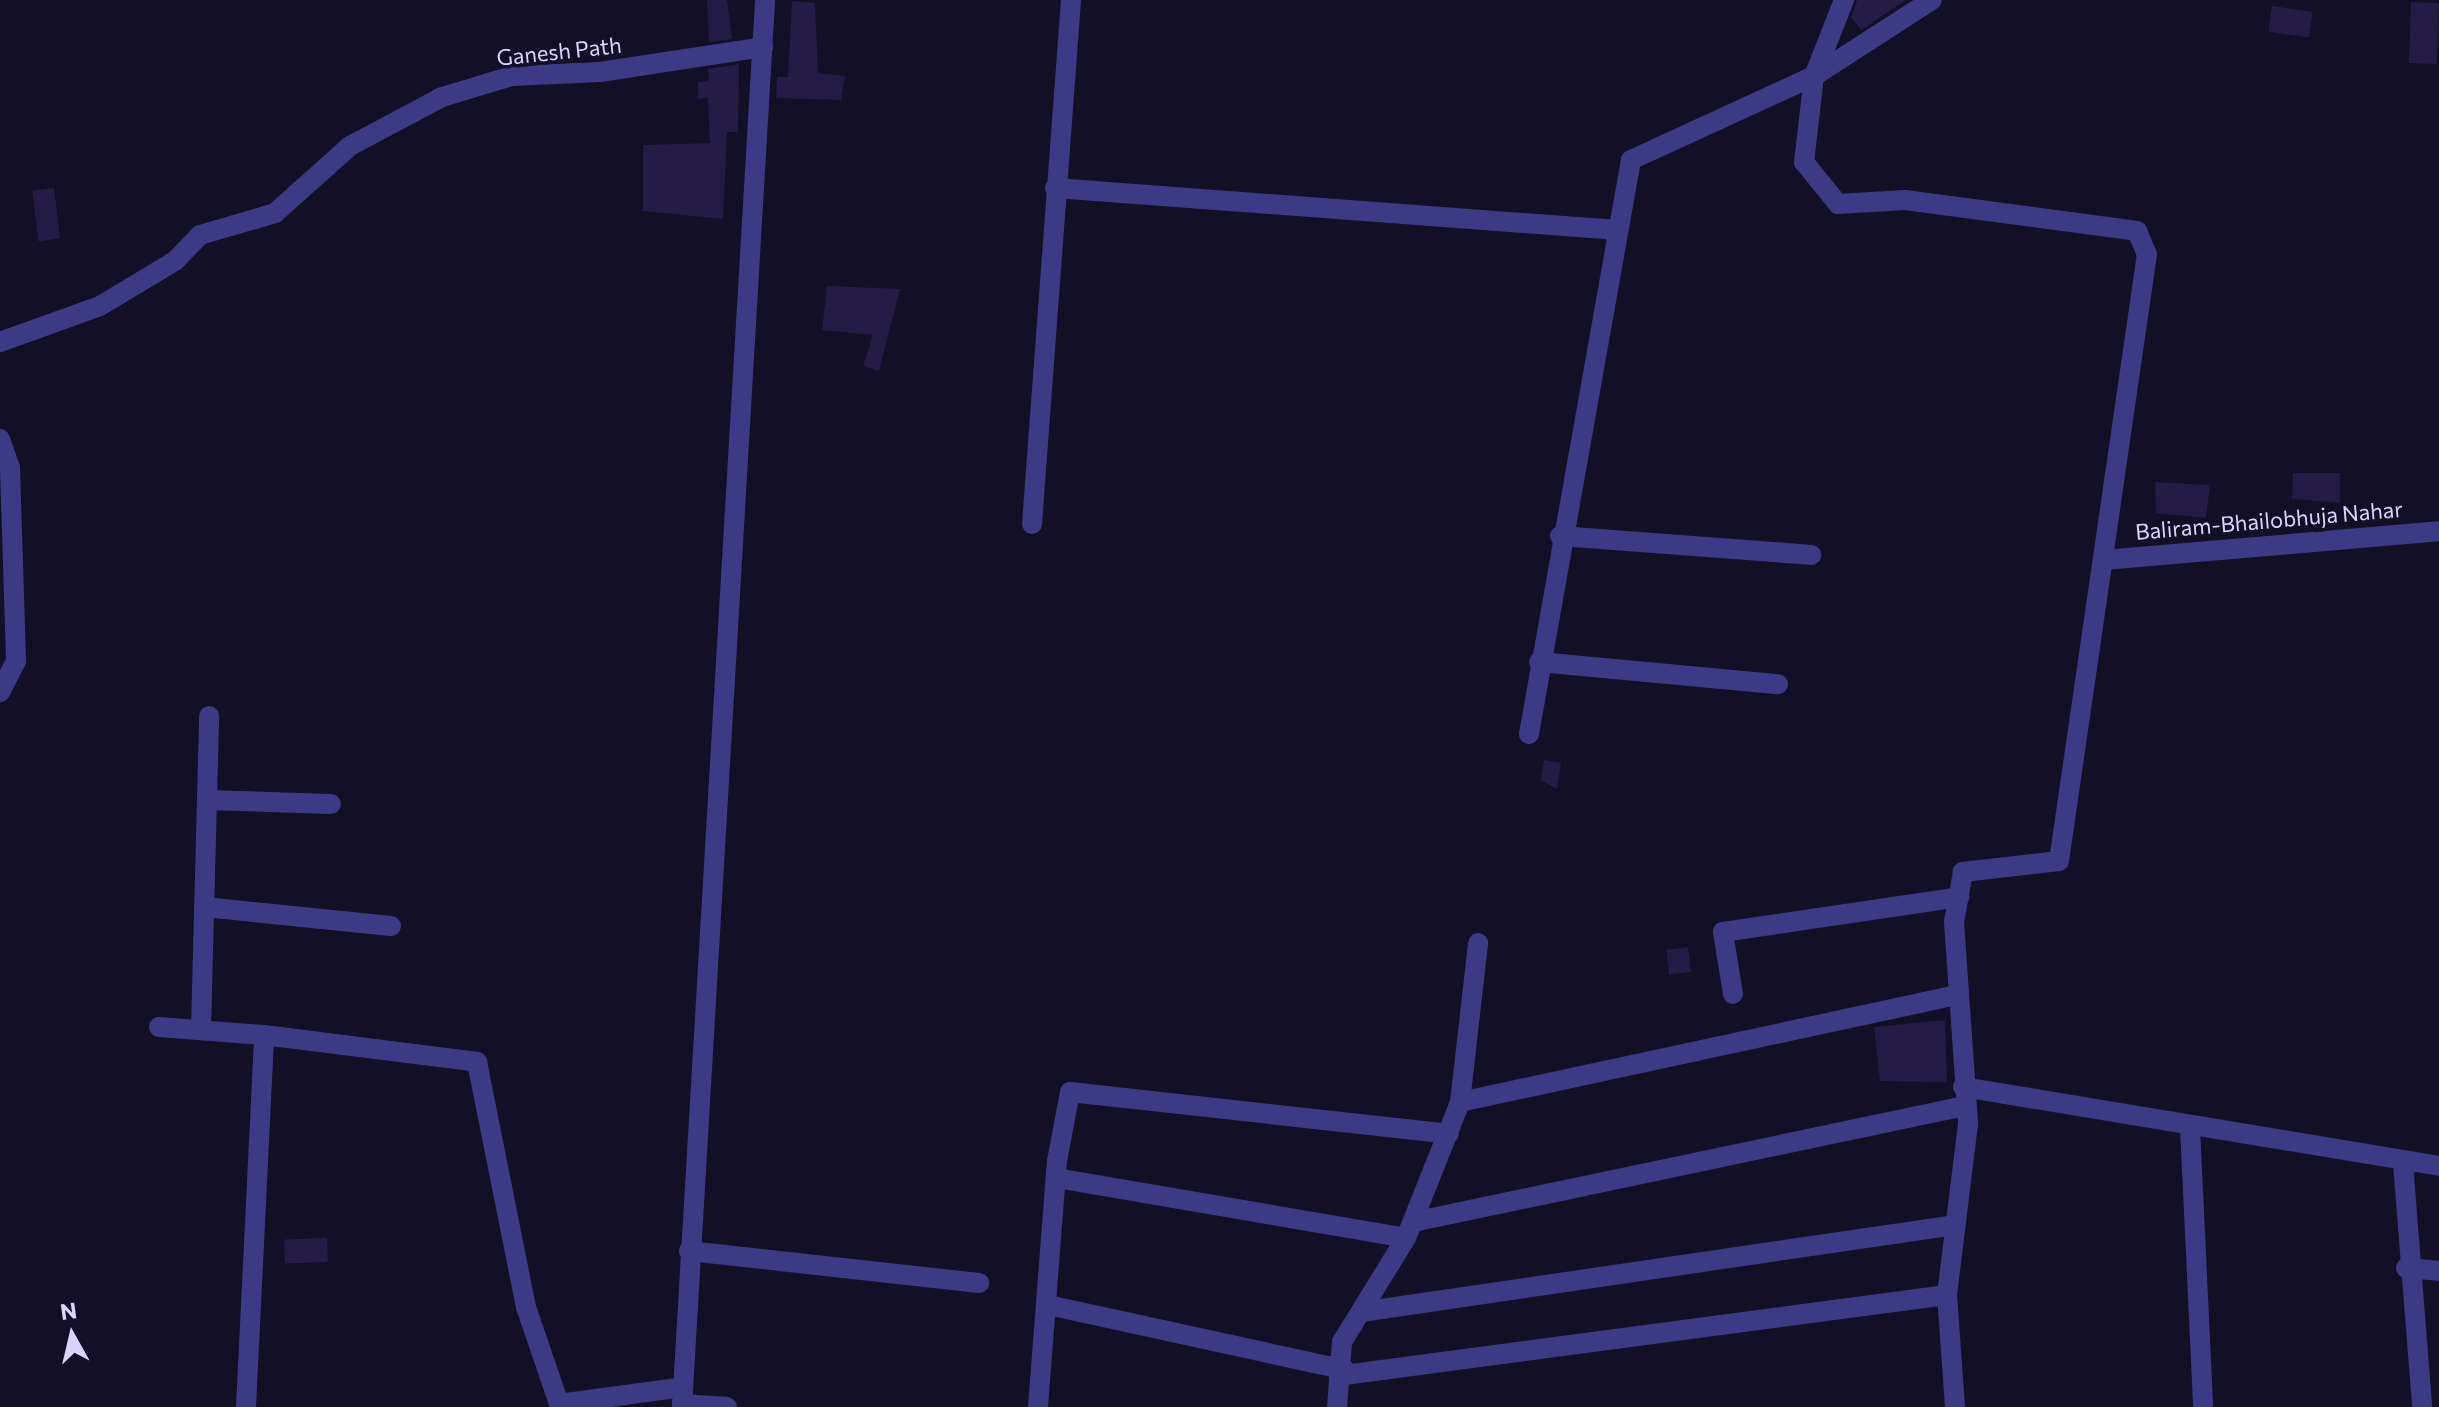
<!DOCTYPE html>
<style>
body{margin:0}
#map{position:relative;width:2439px;height:1407px;overflow:hidden;background:#130f26;font-family:Commissioner,sans-serif}
div>[style]{position:absolute}
.building>*{inset:0;background:#241b47;transform-origin:0 0}
.minor>*{height:20px;margin:-10px;padding:0 10px;transform-origin:10px;border-radius:10px;background:#3d3a85}
span{translate:-50% -50%;white-space:nowrap;text-align:center;line-height:1.15;-webkit-text-stroke:7px #130f26;paint-order:stroke}
.street-label{font-size:22px;color:#d9d4ff}
.north{position:absolute;left:32px;top:1295px;width:80px;height:80px;-webkit-text-stroke:6px #130f26;paint-order:stroke;rotate:352deg;font-size:22px;font-weight:700;line-height:32px;text-align:center;color:#d9d4ff}
.north::after{content:'';display:block;margin:auto;width:28px;height:36px;background:#d9d4ff;clip-path:polygon(50% 0,100% 100%,50% 72%,0 100%)}
</style>
<div id="map">
<div class="building">
<div style="clip-path:polygon(707px 0,727px 0,732px 39px,709px 42px)"></div>
<div style="clip-path:polygon(1857px 0,1906px 0,1861px 30px,1851px 17px)"></div>
<div style="clip-path:polygon(792px 1px,815px 3px,818px 73px,845px 76px,841px 100px,776px 98px,777px 77px,788px 77px)"></div>
<div style="left:2411px;top:2px;width:28px;height:61px;rotate:2deg"></div>
<div style="left:2272px;top:6px;width:41px;height:26px;rotate:8deg"></div>
<div style="clip-path:polygon(739px 64px,738px 132px,727px 132px,723px 219px,643px 211px,643px 145px,710px 143px,708px 98px,698px 99px,698px 82px,709px 81px,708px 69px)"></div>
<div style="left:54px;top:188px;width:51px;height:22px;rotate:83deg"></div>
<div style="clip-path:polygon(827px 286px,900px 289px,879px 371px,863px 366px,873px 335px,822px 330px)"></div>
<div style="clip-path:polygon(2293px 473px,2340px 473px,2340px 503px,2292px 499px)"></div>
<div style="clip-path:polygon(2155px 482px,2210px 485px,2206px 518px,2156px 513px)"></div>
<div style="clip-path:polygon(1544px 760px,1561px 763px,1557px 789px,1541px 780px)"></div>
<div style="left:1688px;top:947px;width:25px;height:22px;rotate:83deg"></div>
<div style="clip-path:polygon(1945px 1020px,1947px 1082px,1880px 1081px,1874px 1027px)"></div>
<div style="left:327px;top:1238px;width:24px;height:43px;rotate:88deg"></div>
</div>
<div class="minor">
<div style="left:1844px;top:0;width:82px;rotate:111.5deg"></div>
<div style="left:1814px;top:76px;width:87px;rotate:96.6deg"></div>
<div style="left:1804px;top:162px;width:54px;rotate:51deg"></div>
<div style="left:1838px;top:204px;width:67px;rotate:-3.4deg"></div>
<div style="left:1905px;top:200px;width:234px;rotate:7.6deg"></div>
<div style="left:2137px;top:231px;width:25px;rotate:67deg"></div>
<div style="left:2147px;top:254px;width:613px;rotate:98.25deg"></div>
<div style="left:2059px;top:861px;width:97px;rotate:173.5deg"></div>
<div style="left:1963px;top:872px;width:51px;rotate:100.2deg"></div>
<div style="left:1954px;top:922px;width:202px;rotate:86deg"></div>
<div style="left:1968px;top:1124px;width:172px;rotate:97deg"></div>
<div style="left:1947px;top:1295px;width:112px;rotate:85.9deg"></div>
<div style="left:1055px;top:188px;width:565px;rotate:4.27deg"></div>
<div style="left:0;top:342px;width:106px;rotate:-19.8deg"></div>
<div style="left:100px;top:306px;width:87px;rotate:-31deg"></div>
<div style="left:175px;top:261px;width:36px;rotate:-46deg"></div>
<div style="left:200px;top:235px;width:78px;rotate:-16.3deg"></div>
<div style="left:275px;top:213px;width:101px;rotate:-41.8deg"></div>
<div style="left:350px;top:146px;width:104px;rotate:-28deg"></div>
<div style="left:442px;top:97px;width:73px;rotate:-16.7deg"></div>
<div style="left:512px;top:76px;width:88px;rotate:-2.6deg"></div>
<div style="left:600px;top:72px;width:165px;rotate:-8.7deg"></div>
<div style="left:0;top:439px;width:31px;rotate:71deg"></div>
<div style="left:10px;top:468px;width:193px;rotate:88.2deg"></div>
<div style="left:16px;top:661px;width:35px;rotate:117deg"></div>
<div style="left:1032px;top:524px;width:525px;rotate:-85.74deg"></div>
<div style="left:1560px;top:536px;width:252px;rotate:4.3deg"></div>
<div style="left:2104px;top:560px;width:336px;rotate:-4.9deg"></div>
<div style="left:1539px;top:662px;width:240px;rotate:5.3deg"></div>
<div style="left:1529px;top:734px;width:583px;rotate:-79.92deg"></div>
<div style="left:1631px;top:160px;width:201px;rotate:-24.7deg"></div>
<div style="left:1814px;top:76px;width:140px;rotate:-32.8deg"></div>
<div style="left:207px;top:800px;width:124px;rotate:1.8deg"></div>
<div style="left:204px;top:907px;width:188px;rotate:5.8deg"></div>
<div style="left:1733px;top:994px;width:63px;rotate:-99.2deg"></div>
<div style="left:1723px;top:932px;width:239px;rotate:-8.4deg"></div>
<div style="left:159px;top:1027px;width:105px;rotate:4.4deg"></div>
<div style="left:201px;top:1028px;width:312px;rotate:-88.5deg"></div>
<div style="left:1963px;top:1087px;width:483px;rotate:9.4deg"></div>
<div style="left:1460px;top:1102px;width:508px;rotate:-12.15deg"></div>
<div style="left:2190px;top:1127px;width:280px;rotate:87.3deg"></div>
<div style="left:2403px;top:1163px;width:245px;rotate:85.5deg"></div>
<div style="left:1056px;top:1178px;width:355px;rotate:9.7deg"></div>
<div style="left:1413px;top:1222px;width:564px;rotate:-11.87deg"></div>
<div style="left:689px;top:1251px;width:292px;rotate:6.3deg"></div>
<div style="left:2406px;top:1268px;width:33px;rotate:5deg"></div>
<div style="left:1048px;top:1305px;width:304px;rotate:12.3deg"></div>
<div style="left:1361px;top:1312px;width:600px;rotate:-8.33deg"></div>
<div style="left:1344px;top:1375px;width:608px;rotate:-7.56deg"></div>
<div style="left:682px;top:1404px;width:45px;rotate:3.8deg"></div>
<div style="left:246px;top:1407px;width:372px;rotate:-87.2deg"></div>
<div style="left:264px;top:1035px;width:215px;rotate:7.2deg"></div>
<div style="left:477px;top:1062px;width:250px;rotate:78.7deg"></div>
<div style="left:526px;top:1307px;width:102px;rotate:71.2deg"></div>
<div style="left:559px;top:1404px;width:125px;rotate:-7.8deg"></div>
<div style="left:682px;top:1407px;width:1409px;rotate:-86.62deg"></div>
<div style="left:1038px;top:1407px;width:247px;rotate:-85.6deg"></div>
<div style="left:1057px;top:1161px;width:70px;rotate:-79.3deg"></div>
<div style="left:1070px;top:1092px;width:381px;rotate:6.3deg"></div>
<div style="left:1337px;top:1407px;width:65px;rotate:-85.6deg"></div>
<div style="left:1342px;top:1342px;width:122px;rotate:-58.4deg"></div>
<div style="left:1406px;top:1238px;width:146px;rotate:-68.3deg"></div>
<div style="left:1460px;top:1102px;width:160px;rotate:-83.5deg"></div>
</div>
<div class="street-label">
<span style="left:559px;top:51px;rotate:-6deg">Ganesh Path</span>
<span style="left:2269px;top:520px;rotate:-5deg">Baliram-Bhailobhuja Nahar</span>
</div>
<div class="north">N</div>
</div>
